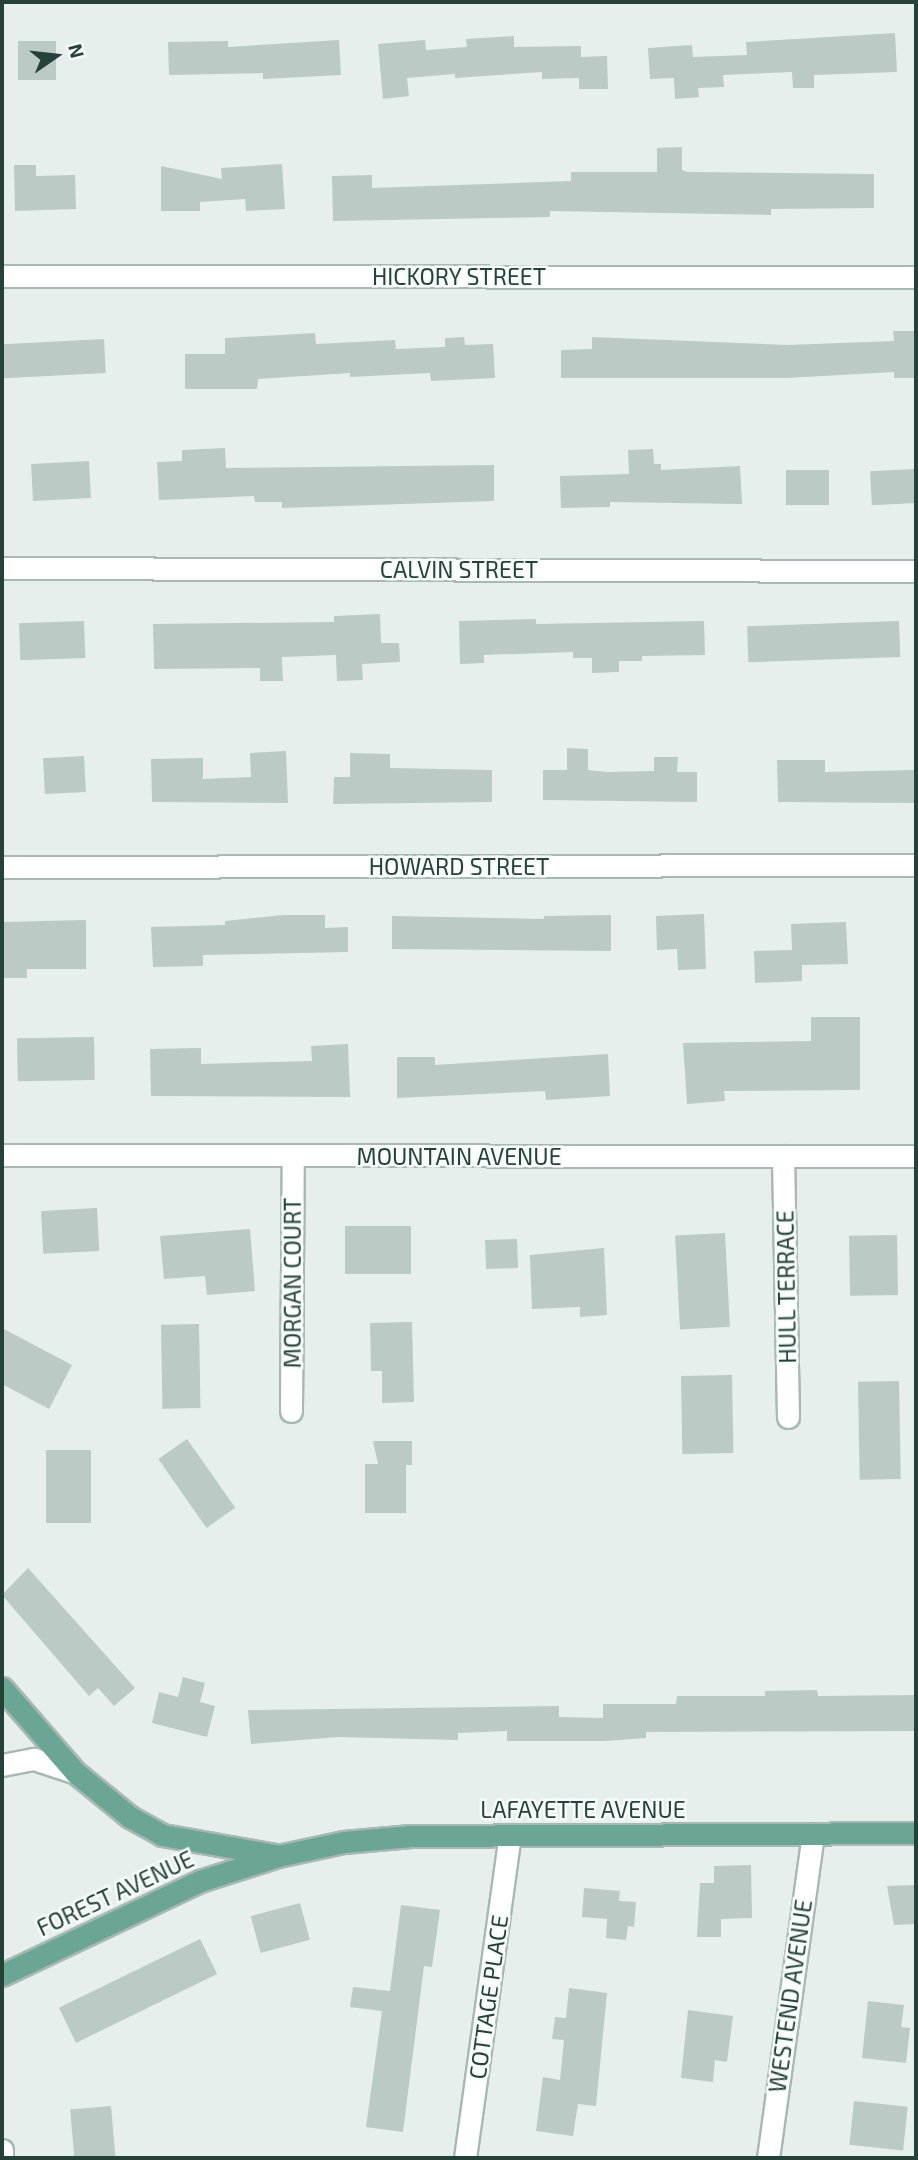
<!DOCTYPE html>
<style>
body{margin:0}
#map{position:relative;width:918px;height:2160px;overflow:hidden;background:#e6efeb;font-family:"Exo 2",sans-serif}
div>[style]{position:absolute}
.building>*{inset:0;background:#bbcac4;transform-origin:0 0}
.roads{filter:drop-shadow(2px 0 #a8b8b2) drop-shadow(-2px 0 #a8b8b2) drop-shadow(0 2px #a8b8b2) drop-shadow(0 -2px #a8b8b2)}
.minor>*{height:21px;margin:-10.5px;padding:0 10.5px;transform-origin:10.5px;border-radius:10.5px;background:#fff}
.major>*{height:21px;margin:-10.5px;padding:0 10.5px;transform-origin:10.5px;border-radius:10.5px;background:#6aa596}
span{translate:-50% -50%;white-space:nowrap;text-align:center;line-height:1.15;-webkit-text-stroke:5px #f7fbf9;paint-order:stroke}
.street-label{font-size:23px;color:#24423a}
.frame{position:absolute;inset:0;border:4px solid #24423a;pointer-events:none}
.north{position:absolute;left:21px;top:21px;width:70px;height:70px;-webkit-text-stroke:5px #f7fbf9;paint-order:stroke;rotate:76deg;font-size:19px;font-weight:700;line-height:28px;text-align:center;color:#24423a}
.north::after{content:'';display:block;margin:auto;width:24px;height:32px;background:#24423a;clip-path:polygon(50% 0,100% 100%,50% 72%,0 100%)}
</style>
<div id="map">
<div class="building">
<div style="clip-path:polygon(895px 33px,897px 72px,814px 75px,814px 88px,793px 88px,792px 72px,723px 75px,724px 87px,698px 88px,699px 97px,675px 99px,674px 78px,650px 79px,648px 48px,692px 45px,693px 57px,747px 55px,746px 42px)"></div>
<div style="clip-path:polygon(514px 36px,514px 47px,581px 46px,581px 57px,607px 56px,608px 89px,579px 89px,579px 78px,542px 79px,542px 72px,455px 78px,455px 74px,407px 78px,409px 96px,383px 99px,378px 44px,425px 40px,426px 50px,467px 47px,466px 39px)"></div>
<div style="clip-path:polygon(339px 40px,341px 75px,263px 79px,263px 73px,169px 75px,168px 42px,228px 41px,228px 47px)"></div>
<div style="left:56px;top:41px;width:39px;height:38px;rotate:90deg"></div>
<div style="clip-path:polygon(682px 147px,682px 170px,688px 172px,874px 174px,874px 208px,771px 209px,771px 215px,550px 211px,550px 217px,333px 221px,332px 176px,372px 175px,372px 188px,571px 181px,571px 172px,657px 172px,657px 148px)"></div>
<div style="clip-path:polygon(282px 164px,285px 209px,246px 211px,245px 199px,200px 202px,200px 211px,161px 211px,161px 166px,222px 179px,221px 168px)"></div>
<div style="clip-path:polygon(14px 165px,36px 165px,36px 176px,75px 175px,76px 209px,15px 211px)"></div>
<div style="clip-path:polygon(893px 331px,916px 331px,916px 378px,894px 378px,894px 372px,787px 378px,561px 378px,561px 350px,592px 349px,592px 337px,787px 345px,894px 341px)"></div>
<div style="clip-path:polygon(315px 333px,316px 344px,395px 340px,396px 349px,445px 347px,445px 338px,464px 337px,465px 345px,493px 344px,495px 378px,431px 381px,430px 373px,350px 377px,350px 373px,258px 379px,257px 389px,185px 389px,185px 354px,225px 354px,225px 338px)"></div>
<div style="left:104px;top:339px;width:34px;height:102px;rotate:87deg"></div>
<div style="clip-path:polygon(225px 448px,226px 468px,494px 465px,494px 501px,282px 508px,282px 502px,255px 502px,254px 496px,159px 500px,157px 462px,182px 461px,182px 450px)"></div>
<div style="clip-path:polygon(653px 449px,654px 464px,661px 464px,661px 470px,740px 466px,742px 504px,610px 502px,610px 507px,561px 508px,560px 476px,629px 474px,628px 450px)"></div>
<div style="left:89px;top:461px;width:37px;height:58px;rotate:87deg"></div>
<div style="left:914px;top:469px;width:34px;height:44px;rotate:87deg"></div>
<div style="left:786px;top:470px;width:43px;height:35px"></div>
<div style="clip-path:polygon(380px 614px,381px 643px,399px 643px,400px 662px,362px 664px,363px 680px,337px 681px,336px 655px,282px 657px,283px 681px,260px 681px,260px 668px,154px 669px,153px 624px,334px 622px,334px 616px)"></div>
<div style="clip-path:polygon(536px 619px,536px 624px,704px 621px,705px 655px,642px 656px,642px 661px,619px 661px,619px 672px,592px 673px,592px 658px,573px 658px,573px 652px,484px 655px,484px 663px,460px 664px,459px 621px)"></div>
<div style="left:84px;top:621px;width:37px;height:65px;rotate:88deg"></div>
<div style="left:899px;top:621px;width:36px;height:152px;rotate:88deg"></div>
<div style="clip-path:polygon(567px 748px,588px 749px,588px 770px,607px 772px,654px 771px,654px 757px,678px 757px,677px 772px,697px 772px,697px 802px,543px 800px,543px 770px,567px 770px)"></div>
<div style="clip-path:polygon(286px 751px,288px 803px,152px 802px,151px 759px,203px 758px,203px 779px,251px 777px,250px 753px)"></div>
<div style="clip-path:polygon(350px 753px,390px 754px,390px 768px,492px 770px,492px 802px,333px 804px,334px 777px,350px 777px)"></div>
<div style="left:84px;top:756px;width:36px;height:41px;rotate:87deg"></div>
<div style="clip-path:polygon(777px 760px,825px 760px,825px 772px,916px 770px,916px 803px,778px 802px)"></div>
<div style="clip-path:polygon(704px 914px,706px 969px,678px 970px,677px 949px,657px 950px,656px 916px)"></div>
<div style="clip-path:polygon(283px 915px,325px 915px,325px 928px,348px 927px,348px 952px,203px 955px,203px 966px,153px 967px,151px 927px,225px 925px,225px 921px)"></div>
<div style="clip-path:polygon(611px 915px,611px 951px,392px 949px,392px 916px,544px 919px,544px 916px)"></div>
<div style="clip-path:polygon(86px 920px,86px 969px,27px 969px,27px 978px,2px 978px,2px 922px)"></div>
<div style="clip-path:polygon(846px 922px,848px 964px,802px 965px,802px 981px,755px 983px,754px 951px,792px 950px,791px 924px)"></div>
<div style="clip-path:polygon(811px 1017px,860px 1017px,860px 1090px,724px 1091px,725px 1101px,687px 1104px,683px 1043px,811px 1041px)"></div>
<div style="left:94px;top:1037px;width:43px;height:77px;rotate:89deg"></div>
<div style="clip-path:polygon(348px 1044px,350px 1097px,151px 1096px,150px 1049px,201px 1048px,201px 1064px,312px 1061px,311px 1046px)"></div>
<div style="clip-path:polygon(608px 1054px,610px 1096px,546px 1100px,545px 1091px,397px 1098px,397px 1057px,435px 1057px,435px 1065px)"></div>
<div style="left:97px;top:1208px;width:43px;height:56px;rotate:87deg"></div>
<div style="left:345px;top:1226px;width:66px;height:48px"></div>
<div style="clip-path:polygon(250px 1229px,255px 1291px,207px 1295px,205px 1276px,164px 1279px,160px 1236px)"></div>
<div style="left:725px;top:1233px;width:94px;height:50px;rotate:87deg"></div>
<div style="left:897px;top:1235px;width:60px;height:48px;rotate:89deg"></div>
<div style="left:517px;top:1239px;width:29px;height:32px;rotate:88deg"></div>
<div style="clip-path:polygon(604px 1248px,607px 1315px,580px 1317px,580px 1307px,532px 1309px,530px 1255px)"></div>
<div style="clip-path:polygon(412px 1322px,414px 1402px,382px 1403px,382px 1371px,371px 1371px,370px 1323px)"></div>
<div style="left:199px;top:1324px;width:84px;height:38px;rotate:89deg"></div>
<div style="clip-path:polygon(2px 1328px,72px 1365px,49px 1409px,2px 1384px)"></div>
<div style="left:732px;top:1375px;width:78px;height:51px;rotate:89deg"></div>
<div style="left:899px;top:1381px;width:98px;height:41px;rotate:89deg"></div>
<div style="left:187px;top:1439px;width:84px;height:35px;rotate:55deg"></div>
<div style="clip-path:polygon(373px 1441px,412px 1441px,412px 1465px,406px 1465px,406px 1513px,365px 1513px,365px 1464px,378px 1464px)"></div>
<div style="left:46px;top:1450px;width:45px;height:73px"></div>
<div style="clip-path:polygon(28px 1568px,135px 1688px,114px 1706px,98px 1688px,89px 1696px,2px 1595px)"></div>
<div style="clip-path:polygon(183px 1677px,205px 1683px,200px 1702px,215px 1706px,207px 1737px,152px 1723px,159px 1692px,178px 1697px)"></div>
<div style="clip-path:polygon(817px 1690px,818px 1696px,916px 1695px,916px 1731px,646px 1732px,646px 1738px,605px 1741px,507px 1741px,507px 1731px,458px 1733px,458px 1740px,338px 1737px,251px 1744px,248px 1710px,559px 1706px,559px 1717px,603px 1718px,603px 1704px,676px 1704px,677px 1696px,765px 1696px,765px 1691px)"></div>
<div style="clip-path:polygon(751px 1865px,752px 1918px,721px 1919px,721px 1937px,697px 1937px,700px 1883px,714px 1883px,714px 1866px)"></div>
<div style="clip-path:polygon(916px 1885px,916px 1924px,894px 1925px,887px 1886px)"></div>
<div style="clip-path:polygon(584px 1888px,620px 1891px,619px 1901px,636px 1902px,634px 1927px,628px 1926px,626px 1940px,606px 1938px,607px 1919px,582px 1917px)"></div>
<div style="left:300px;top:1903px;width:38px;height:51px;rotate:75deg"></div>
<div style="clip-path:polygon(401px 1905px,440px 1910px,432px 1967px,424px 1966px,403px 2132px,366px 2127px,382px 2011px,350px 2007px,353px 1987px,390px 1991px)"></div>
<div style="left:200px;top:1939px;width:39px;height:157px;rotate:64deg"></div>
<div style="clip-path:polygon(569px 1988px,607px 1993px,596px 2106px,578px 2104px,573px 2136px,536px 2131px,543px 2077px,560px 2080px,564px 2040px,552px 2039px,555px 2017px,566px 2018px)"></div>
<div style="clip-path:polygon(868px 2001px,904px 2005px,901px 2027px,910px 2028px,906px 2063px,862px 2058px)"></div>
<div style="clip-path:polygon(688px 2010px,733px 2016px,727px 2062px,715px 2060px,713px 2082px,681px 2078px)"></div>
<div style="left:854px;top:2101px;width:54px;height:44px;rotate:6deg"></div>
<div style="left:111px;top:2106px;width:52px;height:41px;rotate:85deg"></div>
</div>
<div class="roads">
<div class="minor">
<div style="left:2px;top:276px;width:914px;rotate:0.06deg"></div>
<div style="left:2px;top:568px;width:914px;rotate:0.19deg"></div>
<div style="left:2px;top:867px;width:914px;rotate:-0.13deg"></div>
<div style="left:2px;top:1155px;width:914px;rotate:0.06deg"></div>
<div style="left:783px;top:1156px;width:261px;rotate:88.9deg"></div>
<div style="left:291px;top:1411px;width:255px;rotate:-89.6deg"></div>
<div style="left:2px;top:1765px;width:33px;rotate:-11deg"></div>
<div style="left:34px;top:1759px;width:44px;rotate:18.4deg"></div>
<div style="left:2px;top:2150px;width:8px;rotate:90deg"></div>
<div style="left:465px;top:2158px;width:326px;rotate:-82.1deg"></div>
<div style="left:768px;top:2158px;width:327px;rotate:-82.1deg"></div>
</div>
<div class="major">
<div style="left:2px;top:1688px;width:113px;rotate:49deg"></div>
<div style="left:76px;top:1773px;width:70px;rotate:39.2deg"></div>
<div style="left:130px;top:1817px;width:37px;rotate:29deg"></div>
<div style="left:162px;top:1835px;width:116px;rotate:10deg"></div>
<div style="left:2px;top:1975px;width:219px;rotate:-25.4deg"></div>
<div style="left:200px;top:1881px;width:82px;rotate:-17.8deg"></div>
<div style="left:278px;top:1856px;width:67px;rotate:-12deg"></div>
<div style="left:344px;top:1842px;width:67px;rotate:-5.1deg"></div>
<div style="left:411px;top:1836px;width:505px;rotate:-0.34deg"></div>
</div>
</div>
<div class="street-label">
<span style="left:459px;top:276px">HICKORY STREET</span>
<span style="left:459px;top:569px">CALVIN STREET</span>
<span style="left:459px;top:866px">HOWARD STREET</span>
<span style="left:459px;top:1156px">MOUNTAIN AVENUE</span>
<span style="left:292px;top:1283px;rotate:-90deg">MORGAN COURT</span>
<span style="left:786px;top:1287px;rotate:-91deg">HULL TERRACE</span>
<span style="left:583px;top:1809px">LAFAYETTE AVENUE</span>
<span style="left:115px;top:1893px;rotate:-25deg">FOREST AVENUE</span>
<span style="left:790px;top:1996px;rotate:-82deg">WESTEND AVENUE</span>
<span style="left:488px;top:1997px;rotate:-82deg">COTTAGE PLACE</span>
</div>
<div class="frame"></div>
<div class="north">N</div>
</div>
